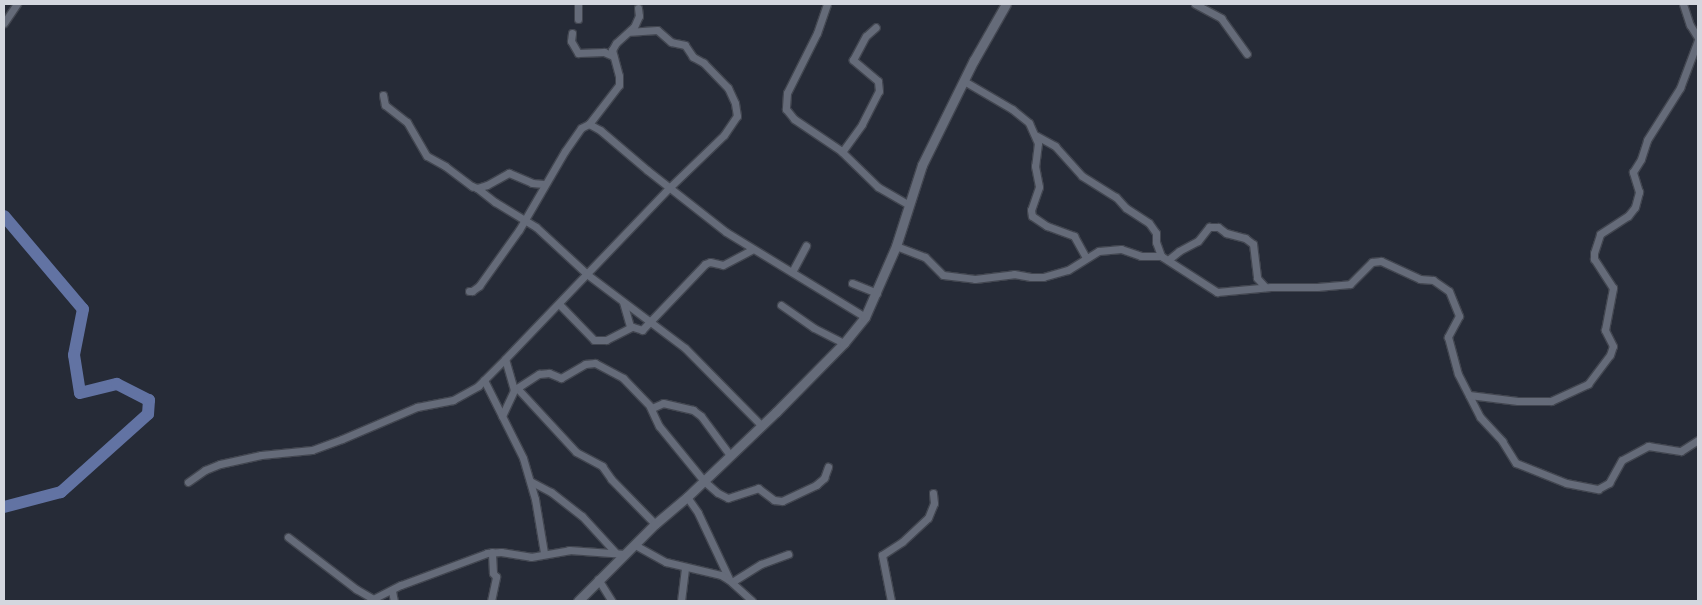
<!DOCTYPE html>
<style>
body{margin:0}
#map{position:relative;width:1702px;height:605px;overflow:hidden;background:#262b37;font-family:Figtree,sans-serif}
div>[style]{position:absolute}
.river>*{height:12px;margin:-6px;padding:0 6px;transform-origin:6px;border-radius:6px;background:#6273a3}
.roads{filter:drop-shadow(1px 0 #424650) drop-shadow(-1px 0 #424650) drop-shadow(0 1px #424650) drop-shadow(0 -1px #424650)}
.minor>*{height:7px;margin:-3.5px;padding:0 3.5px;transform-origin:3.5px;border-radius:3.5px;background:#656b79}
.tertiary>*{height:9px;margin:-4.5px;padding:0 4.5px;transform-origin:4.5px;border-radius:4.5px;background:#656b79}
span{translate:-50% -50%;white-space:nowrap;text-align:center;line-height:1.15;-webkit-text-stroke:4.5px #111319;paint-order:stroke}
.frame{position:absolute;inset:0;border:5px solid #d4d7df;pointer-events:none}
</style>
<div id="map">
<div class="river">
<div style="left:4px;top:216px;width:122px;rotate:49.7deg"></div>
<div style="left:83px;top:309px;width:47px;rotate:101.1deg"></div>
<div style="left:74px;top:355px;width:38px;rotate:81deg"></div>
<div style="left:80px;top:393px;width:38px;rotate:-14deg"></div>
<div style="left:117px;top:384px;width:36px;rotate:27deg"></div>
<div style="left:149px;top:400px;width:14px;rotate:94deg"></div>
<div style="left:148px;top:414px;width:117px;rotate:138.1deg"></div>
<div style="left:61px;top:492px;width:59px;rotate:165.3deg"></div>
</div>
<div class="roads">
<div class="minor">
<div style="left:827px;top:4px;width:31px;rotate:109deg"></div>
<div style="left:817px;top:33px;width:67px;rotate:116.6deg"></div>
<div style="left:787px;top:93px;width:16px;rotate:94deg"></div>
<div style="left:786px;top:109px;width:13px;rotate:51deg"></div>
<div style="left:794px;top:119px;width:55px;rotate:34deg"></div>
<div style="left:840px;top:150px;width:53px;rotate:44.2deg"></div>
<div style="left:878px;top:187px;width:34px;rotate:30deg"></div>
<div style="left:1195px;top:4px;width:30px;rotate:28deg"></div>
<div style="left:1221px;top:18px;width:44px;rotate:54.2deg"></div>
<div style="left:1683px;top:4px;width:22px;rotate:72deg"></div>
<div style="left:1690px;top:25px;width:15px;rotate:58deg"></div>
<div style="left:578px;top:19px;width:15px;rotate:-90deg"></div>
<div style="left:4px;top:23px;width:23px;rotate:-56deg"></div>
<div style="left:572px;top:33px;width:8px;rotate:97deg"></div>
<div style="left:571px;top:41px;width:14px;rotate:60deg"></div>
<div style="left:578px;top:53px;width:26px;rotate:-2deg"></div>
<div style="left:604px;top:52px;width:10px;rotate:24deg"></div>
<div style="left:964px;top:81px;width:56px;rotate:30.3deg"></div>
<div style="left:1012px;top:109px;width:22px;rotate:39deg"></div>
<div style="left:1029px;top:123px;width:22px;rotate:66deg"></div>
<div style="left:1038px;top:143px;width:23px;rotate:97deg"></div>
<div style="left:1035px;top:166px;width:21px;rotate:79deg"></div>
<div style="left:1039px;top:187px;width:24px;rotate:109deg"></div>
<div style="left:1031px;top:210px;width:6px;rotate:81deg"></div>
<div style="left:1032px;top:216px;width:18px;rotate:34deg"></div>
<div style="left:1047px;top:226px;width:29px;rotate:20deg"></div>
<div style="left:1074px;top:236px;width:25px;rotate:61deg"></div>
<div style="left:383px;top:95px;width:10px;rotate:79deg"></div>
<div style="left:385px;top:105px;width:28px;rotate:38deg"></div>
<div style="left:407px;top:122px;width:39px;rotate:60deg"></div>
<div style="left:427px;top:156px;width:21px;rotate:29deg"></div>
<div style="left:445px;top:166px;width:34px;rotate:37deg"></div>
<div style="left:472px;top:186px;width:5px;rotate:22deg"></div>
<div style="left:477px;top:188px;width:10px;rotate:-17deg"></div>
<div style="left:487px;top:185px;width:25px;rotate:-29deg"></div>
<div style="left:509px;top:173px;width:25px;rotate:23deg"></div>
<div style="left:532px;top:183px;width:12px;rotate:5deg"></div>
<div style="left:589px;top:124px;width:49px;rotate:-52.4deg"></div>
<div style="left:619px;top:85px;width:9px;rotate:-90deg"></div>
<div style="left:619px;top:76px;width:27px;rotate:-105deg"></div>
<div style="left:612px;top:50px;width:8px;rotate:-60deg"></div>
<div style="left:616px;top:43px;width:24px;rotate:-42deg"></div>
<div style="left:634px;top:27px;width:12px;rotate:-66deg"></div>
<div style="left:639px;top:16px;width:8px;rotate:-97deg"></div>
<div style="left:1037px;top:136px;width:21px;rotate:29deg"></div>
<div style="left:1055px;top:146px;width:40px;rotate:48deg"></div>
<div style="left:1082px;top:176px;width:40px;rotate:32deg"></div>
<div style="left:1116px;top:197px;width:15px;rotate:48deg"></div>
<div style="left:1126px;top:208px;width:27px;rotate:33deg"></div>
<div style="left:1149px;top:223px;width:12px;rotate:55deg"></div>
<div style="left:1156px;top:233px;width:9px;rotate:90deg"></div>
<div style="left:1156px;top:242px;width:15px;rotate:70deg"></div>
<div style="left:842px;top:152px;width:34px;rotate:-54deg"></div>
<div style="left:862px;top:124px;width:37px;rotate:-63deg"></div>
<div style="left:879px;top:91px;width:10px;rotate:-96deg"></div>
<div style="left:878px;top:81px;width:33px;rotate:-140deg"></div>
<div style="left:853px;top:60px;width:27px;rotate:-62deg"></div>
<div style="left:866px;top:36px;width:13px;rotate:-42deg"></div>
<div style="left:477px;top:188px;width:23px;rotate:38deg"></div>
<div style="left:495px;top:202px;width:48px;rotate:31.4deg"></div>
<div style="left:536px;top:227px;width:71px;rotate:42.7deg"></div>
<div style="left:588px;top:275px;width:121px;rotate:37deg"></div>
<div style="left:685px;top:348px;width:108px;rotate:45.4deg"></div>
<div style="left:896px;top:246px;width:31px;rotate:21deg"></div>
<div style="left:925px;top:257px;width:25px;rotate:45deg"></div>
<div style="left:943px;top:275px;width:32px;rotate:7deg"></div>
<div style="left:975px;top:279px;width:39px;rotate:-7deg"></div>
<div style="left:1014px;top:274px;width:17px;rotate:10deg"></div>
<div style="left:1031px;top:277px;width:12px"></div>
<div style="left:1043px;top:277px;width:26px;rotate:-16deg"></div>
<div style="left:1068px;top:270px;width:36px;rotate:-32deg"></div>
<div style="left:1099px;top:251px;width:22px;rotate:-5deg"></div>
<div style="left:1121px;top:249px;width:21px;rotate:19deg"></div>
<div style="left:1141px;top:256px;width:20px"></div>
<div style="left:1161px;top:256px;width:67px;rotate:32.7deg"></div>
<div style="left:1217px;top:292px;width:54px;rotate:-5.3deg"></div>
<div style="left:1271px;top:287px;width:46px"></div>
<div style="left:1317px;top:287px;width:33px;rotate:-5deg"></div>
<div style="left:1350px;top:284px;width:31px;rotate:-45deg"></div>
<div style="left:1372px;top:262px;width:9px;rotate:-6deg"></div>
<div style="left:1381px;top:261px;width:43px;rotate:24.8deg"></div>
<div style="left:1420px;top:279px;width:13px;rotate:4deg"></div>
<div style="left:1433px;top:280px;width:19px;rotate:35deg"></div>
<div style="left:1449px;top:291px;width:27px;rotate:68deg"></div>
<div style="left:1459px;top:316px;width:24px;rotate:118deg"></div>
<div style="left:1448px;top:337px;width:38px;rotate:75deg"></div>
<div style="left:1458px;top:374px;width:48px;rotate:62.9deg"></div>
<div style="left:1480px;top:417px;width:33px;rotate:47deg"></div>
<div style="left:1502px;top:441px;width:26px;rotate:58deg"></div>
<div style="left:1516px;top:463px;width:54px;rotate:21.8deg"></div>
<div style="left:1566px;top:483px;width:33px;rotate:11deg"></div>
<div style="left:1598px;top:489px;width:13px;rotate:-29deg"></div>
<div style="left:1609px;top:483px;width:26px;rotate:-61deg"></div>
<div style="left:1622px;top:460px;width:30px;rotate:-28deg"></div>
<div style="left:1648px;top:446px;width:33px;rotate:9deg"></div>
<div style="left:1681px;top:451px;width:20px;rotate:-33deg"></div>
<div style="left:1168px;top:260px;width:14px;rotate:-39deg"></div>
<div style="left:1179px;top:251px;width:21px;rotate:-28deg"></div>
<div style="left:1198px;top:241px;width:18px;rotate:-52deg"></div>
<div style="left:1209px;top:227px;width:9px"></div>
<div style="left:1218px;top:227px;width:10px;rotate:37deg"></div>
<div style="left:1226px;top:233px;width:20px;rotate:15deg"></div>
<div style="left:1245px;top:238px;width:10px;rotate:37deg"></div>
<div style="left:1253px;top:244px;width:34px;rotate:83deg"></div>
<div style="left:1257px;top:278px;width:12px;rotate:48deg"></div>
<div style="left:792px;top:272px;width:30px;rotate:-62deg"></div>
<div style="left:852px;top:283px;width:27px;rotate:22deg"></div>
<div style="left:469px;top:291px;width:3px"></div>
<div style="left:472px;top:291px;width:9px;rotate:-36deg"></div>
<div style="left:479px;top:286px;width:69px;rotate:-54.5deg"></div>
<div style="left:519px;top:230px;width:91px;rotate:-59.8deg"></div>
<div style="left:565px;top:151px;width:28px;rotate:-55deg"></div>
<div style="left:581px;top:128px;width:9px;rotate:-27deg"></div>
<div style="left:589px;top:124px;width:13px;rotate:29deg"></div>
<div style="left:600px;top:130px;width:62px;rotate:40.4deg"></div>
<div style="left:647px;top:170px;width:100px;rotate:38.1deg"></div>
<div style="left:726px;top:232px;width:163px;rotate:31.4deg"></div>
<div style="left:623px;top:302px;width:25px;rotate:74deg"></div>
<div style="left:630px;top:326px;width:13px;rotate:18deg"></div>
<div style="left:642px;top:330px;width:91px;rotate:-46.3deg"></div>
<div style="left:705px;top:264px;width:5px;rotate:-22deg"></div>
<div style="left:710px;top:262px;width:13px;rotate:13deg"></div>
<div style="left:723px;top:265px;width:34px;rotate:-28deg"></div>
<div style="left:559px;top:304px;width:50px;rotate:45.8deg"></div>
<div style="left:594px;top:340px;width:12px"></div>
<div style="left:606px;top:340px;width:29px;rotate:-27deg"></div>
<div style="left:781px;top:305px;width:40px;rotate:34.9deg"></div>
<div style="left:814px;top:328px;width:34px;rotate:27deg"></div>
<div style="left:484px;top:380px;width:87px;rotate:63.4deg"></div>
<div style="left:523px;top:458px;width:43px;rotate:73.7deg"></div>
<div style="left:535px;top:499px;width:55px;rotate:80.5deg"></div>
<div style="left:517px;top:388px;width:87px;rotate:47.3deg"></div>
<div style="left:576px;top:452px;width:30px;rotate:28deg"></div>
<div style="left:602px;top:466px;width:16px;rotate:55deg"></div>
<div style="left:611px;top:479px;width:63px;rotate:45.6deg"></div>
<div style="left:514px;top:390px;width:30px;rotate:-33deg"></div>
<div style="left:539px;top:374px;width:10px;rotate:-6deg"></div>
<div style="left:549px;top:373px;width:13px;rotate:23deg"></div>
<div style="left:561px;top:378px;width:28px;rotate:-30deg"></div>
<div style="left:585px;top:364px;width:10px;rotate:-6deg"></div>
<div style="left:595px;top:363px;width:32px;rotate:28deg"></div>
<div style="left:623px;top:378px;width:42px;rotate:46deg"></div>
<div style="left:652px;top:408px;width:12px;rotate:-24deg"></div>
<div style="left:663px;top:403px;width:31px;rotate:13deg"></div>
<div style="left:693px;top:410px;width:10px;rotate:37deg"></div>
<div style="left:701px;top:416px;width:49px;rotate:53.4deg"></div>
<div style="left:1469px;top:395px;width:49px;rotate:7deg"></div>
<div style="left:1518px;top:401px;width:33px"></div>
<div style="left:1551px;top:401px;width:41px;rotate:-24.7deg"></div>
<div style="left:1588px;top:384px;width:36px;rotate:-53deg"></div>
<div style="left:1610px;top:355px;width:9px;rotate:-72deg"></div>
<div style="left:1613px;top:346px;width:18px;rotate:-117deg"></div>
<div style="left:1605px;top:330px;width:43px;rotate:-79.2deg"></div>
<div style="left:1613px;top:288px;width:35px;rotate:-123deg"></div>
<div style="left:1594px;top:259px;width:6px;rotate:-90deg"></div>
<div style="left:1594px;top:253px;width:20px;rotate:-72deg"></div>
<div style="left:1600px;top:234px;width:33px;rotate:-33deg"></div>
<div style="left:1628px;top:216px;width:11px;rotate:-52deg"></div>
<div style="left:1635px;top:207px;width:16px;rotate:-75deg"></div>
<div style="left:1639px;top:192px;width:21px;rotate:-107deg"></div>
<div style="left:1633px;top:172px;width:15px;rotate:-58deg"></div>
<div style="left:1641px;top:159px;width:20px;rotate:-72deg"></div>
<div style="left:1647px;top:140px;width:62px;rotate:-57.6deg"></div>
<div style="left:1680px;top:88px;width:51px;rotate:-69.4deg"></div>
<div style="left:650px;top:407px;width:21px;rotate:65deg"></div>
<div style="left:659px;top:426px;width:71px;rotate:50.7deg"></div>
<div style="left:704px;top:481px;width:18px;rotate:41deg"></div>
<div style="left:718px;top:493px;width:11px;rotate:27deg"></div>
<div style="left:728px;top:498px;width:32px;rotate:-18deg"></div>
<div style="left:758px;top:488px;width:20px;rotate:37deg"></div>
<div style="left:774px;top:500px;width:8px;rotate:7deg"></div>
<div style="left:782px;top:501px;width:38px;rotate:-25deg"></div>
<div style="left:816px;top:485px;width:11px;rotate:-41deg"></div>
<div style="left:824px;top:478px;width:12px;rotate:-70deg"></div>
<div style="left:502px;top:416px;width:29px;rotate:-65deg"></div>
<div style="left:514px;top:390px;width:32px;rotate:-106deg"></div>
<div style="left:530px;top:481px;width:24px;rotate:28deg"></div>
<div style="left:551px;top:492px;width:39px;rotate:38deg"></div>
<div style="left:582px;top:516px;width:49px;rotate:47.5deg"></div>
<div style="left:188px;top:482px;width:21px;rotate:-35deg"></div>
<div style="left:205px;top:470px;width:16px;rotate:-22deg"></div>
<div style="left:220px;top:464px;width:42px;rotate:-12.4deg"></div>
<div style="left:261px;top:455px;width:51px;rotate:-5.6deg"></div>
<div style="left:312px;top:450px;width:32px;rotate:-20deg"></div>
<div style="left:342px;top:439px;width:82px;rotate:-23.1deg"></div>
<div style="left:417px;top:407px;width:37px;rotate:-11deg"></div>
<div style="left:453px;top:400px;width:29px;rotate:-29deg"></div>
<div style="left:478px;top:386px;width:38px;rotate:-45deg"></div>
<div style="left:505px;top:359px;width:237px;rotate:-46.2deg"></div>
<div style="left:669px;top:188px;width:76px;rotate:-43.9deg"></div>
<div style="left:724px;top:135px;width:23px;rotate:-56deg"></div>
<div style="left:737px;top:116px;width:13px;rotate:-99deg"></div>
<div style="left:735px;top:103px;width:17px;rotate:-115deg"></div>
<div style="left:728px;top:88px;width:35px;rotate:-134deg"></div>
<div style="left:704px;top:63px;width:13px;rotate:-151deg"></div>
<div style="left:693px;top:57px;width:14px;rotate:-124deg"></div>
<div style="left:685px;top:45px;width:14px;rotate:-168deg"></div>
<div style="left:671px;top:42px;width:18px;rotate:-139deg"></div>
<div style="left:657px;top:30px;width:26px;rotate:176deg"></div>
<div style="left:687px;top:497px;width:19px;rotate:55deg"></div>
<div style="left:698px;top:513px;width:73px;rotate:64.8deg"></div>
<div style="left:288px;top:537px;width:86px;rotate:37.4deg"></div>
<div style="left:356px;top:589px;width:20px;rotate:30deg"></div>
<div style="left:373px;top:599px;width:31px;rotate:-27deg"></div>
<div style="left:401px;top:585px;width:92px;rotate:-20.4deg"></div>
<div style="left:487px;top:553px;width:14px;rotate:-4deg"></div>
<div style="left:501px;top:552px;width:30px;rotate:9deg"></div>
<div style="left:531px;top:557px;width:39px;rotate:-10deg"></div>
<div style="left:569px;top:550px;width:56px;rotate:4.1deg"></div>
<div style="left:635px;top:545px;width:35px;rotate:29deg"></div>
<div style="left:666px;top:562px;width:57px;rotate:13.3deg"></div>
<div style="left:721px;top:575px;width:9px;rotate:32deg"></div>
<div style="left:729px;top:580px;width:31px;rotate:42deg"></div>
<div style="left:598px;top:579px;width:26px;rotate:58deg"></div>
<div style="left:732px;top:582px;width:34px;rotate:-32deg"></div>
<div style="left:761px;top:564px;width:29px;rotate:-20deg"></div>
<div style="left:392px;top:591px;width:10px;rotate:79deg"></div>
<div style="left:491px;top:601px;width:25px;rotate:-78deg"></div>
<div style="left:496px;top:577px;width:5px;rotate:-127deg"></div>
<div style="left:493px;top:573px;width:21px;rotate:-93deg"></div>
<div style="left:681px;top:601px;width:34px;rotate:-83deg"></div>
<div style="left:891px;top:601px;width:47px;rotate:-101.1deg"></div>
<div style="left:882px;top:555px;width:24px;rotate:-33deg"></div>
<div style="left:902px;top:542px;width:35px;rotate:-43deg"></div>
<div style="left:928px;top:518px;width:16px;rotate:-68deg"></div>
<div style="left:934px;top:503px;width:10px;rotate:-96deg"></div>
</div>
<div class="tertiary">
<div style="left:578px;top:601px;width:109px;rotate:-45deg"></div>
<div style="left:655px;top:524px;width:42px;rotate:-40.2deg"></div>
<div style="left:687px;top:497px;width:123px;rotate:-43.7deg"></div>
<div style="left:776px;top:412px;width:97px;rotate:-45.4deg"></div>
<div style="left:844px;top:343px;width:33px;rotate:-51deg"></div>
<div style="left:865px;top:317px;width:77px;rotate:-66.4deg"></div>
<div style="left:896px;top:246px;width:85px;rotate:-72.2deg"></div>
<div style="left:922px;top:165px;width:117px;rotate:-63.7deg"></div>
<div style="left:974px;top:60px;width:64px;rotate:-60.3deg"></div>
</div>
</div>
<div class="frame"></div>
</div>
